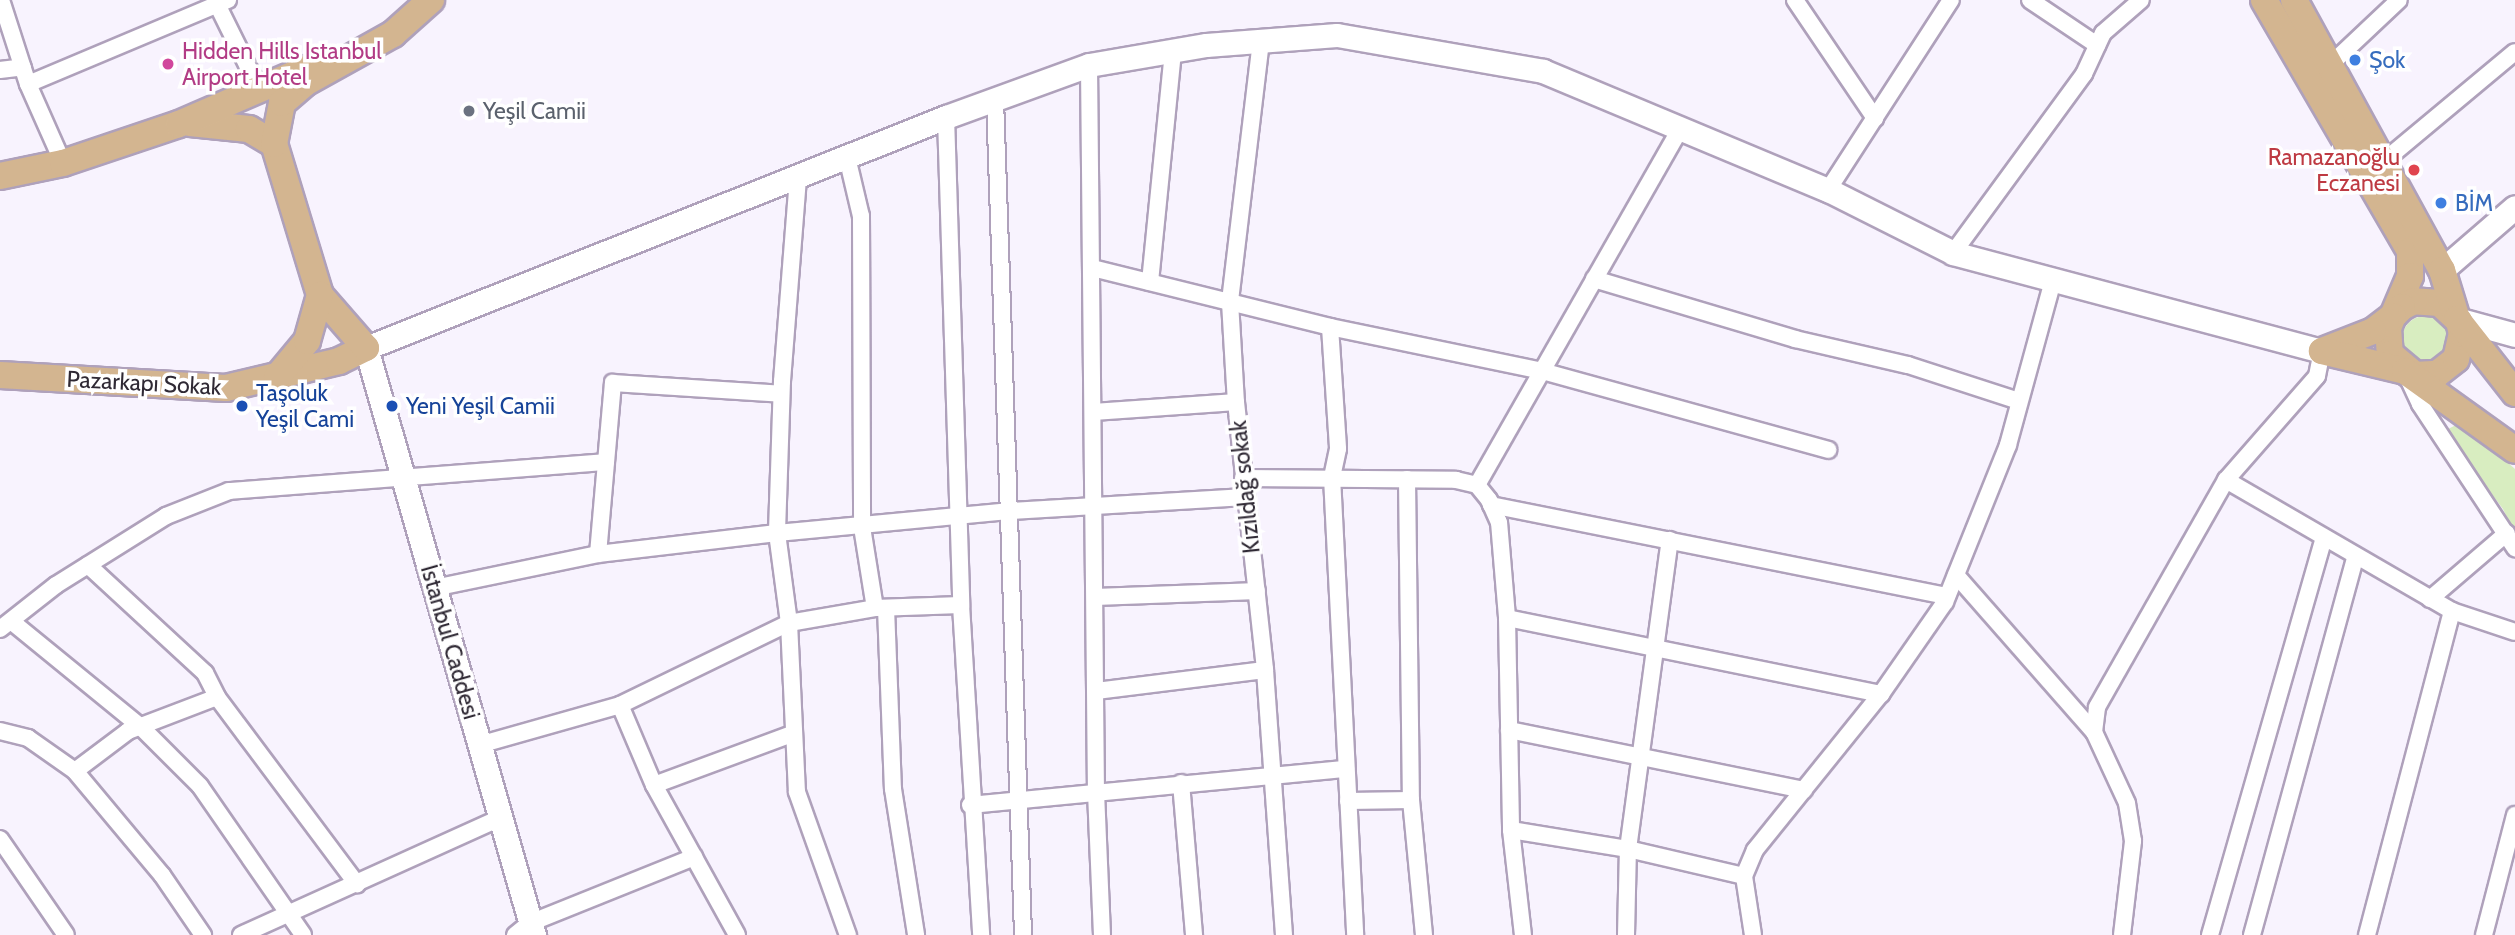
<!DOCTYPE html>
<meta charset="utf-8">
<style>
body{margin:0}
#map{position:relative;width:2515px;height:935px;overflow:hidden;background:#f8f3fe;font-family:Cabin,sans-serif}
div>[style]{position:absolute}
.green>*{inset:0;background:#d8edc0}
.round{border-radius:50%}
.roads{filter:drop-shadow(2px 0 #afa1bb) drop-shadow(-2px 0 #afa1bb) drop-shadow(0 2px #afa1bb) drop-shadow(0 -2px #afa1bb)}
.street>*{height:16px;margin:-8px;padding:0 8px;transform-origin:8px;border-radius:8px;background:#fff}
.secondary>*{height:23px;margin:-11.5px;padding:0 11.5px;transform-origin:11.5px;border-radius:11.5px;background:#fff}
.primary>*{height:26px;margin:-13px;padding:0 13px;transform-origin:13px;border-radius:13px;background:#d3b590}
.dots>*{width:19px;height:19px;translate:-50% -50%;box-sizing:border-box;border:4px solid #fff;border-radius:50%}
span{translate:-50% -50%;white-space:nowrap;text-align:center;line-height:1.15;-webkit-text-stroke:7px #fff;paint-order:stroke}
.hotel-label{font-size:23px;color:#b23c85}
.left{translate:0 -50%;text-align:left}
.shop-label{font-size:23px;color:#366cbe}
.worship-label{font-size:23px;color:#5b616d}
.health-label{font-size:23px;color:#be3a42}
.right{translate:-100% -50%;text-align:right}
.street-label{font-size:23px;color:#2f2934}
.transit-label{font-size:23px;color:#164399}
</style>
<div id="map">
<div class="green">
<div class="round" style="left:2402px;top:316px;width:46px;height:46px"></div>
<div style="clip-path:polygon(2456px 425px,2470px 429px,2515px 469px,2515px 534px,2503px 509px,2444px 431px)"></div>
</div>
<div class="roads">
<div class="street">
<div style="left:1px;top:0;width:88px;rotate:72.2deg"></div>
<div style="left:28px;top:84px;width:86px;rotate:66.1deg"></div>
<div style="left:215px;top:0;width:102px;rotate:63.7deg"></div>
<div style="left:1795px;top:0;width:143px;rotate:55.9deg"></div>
<div style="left:2030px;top:0;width:81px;rotate:33.9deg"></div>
<div style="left:1261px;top:41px;width:263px;rotate:96.8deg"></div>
<div style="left:1230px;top:302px;width:100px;rotate:86.6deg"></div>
<div style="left:1236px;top:402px;width:270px;rotate:83.8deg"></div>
<div style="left:1265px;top:670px;width:266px;rotate:85.9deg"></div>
<div style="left:2331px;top:64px;width:93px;rotate:-43.3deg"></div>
<div style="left:1089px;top:65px;width:727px;rotate:89.45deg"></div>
<div style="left:1096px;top:792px;width:143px;rotate:87.6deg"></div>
<div style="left:0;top:70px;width:23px;rotate:-7deg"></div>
<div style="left:28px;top:84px;width:217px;rotate:-22.8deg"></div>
<div style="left:995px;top:99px;width:836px;rotate:88.08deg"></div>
<div style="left:946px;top:117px;width:488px;rotate:88.2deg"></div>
<div style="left:961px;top:605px;width:331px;rotate:86.5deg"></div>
<div style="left:847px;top:157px;width:61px;rotate:76.7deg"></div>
<div style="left:861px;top:216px;width:311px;rotate:89.8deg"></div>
<div style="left:862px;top:527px;width:82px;rotate:80.9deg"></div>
<div style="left:2384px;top:161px;width:170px;rotate:-39.8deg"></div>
<div style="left:798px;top:178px;width:204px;rotate:94.5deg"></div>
<div style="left:782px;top:381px;width:152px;rotate:91.9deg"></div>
<div style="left:777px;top:533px;width:91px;rotate:82.4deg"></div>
<div style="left:789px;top:623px;width:169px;rotate:87.3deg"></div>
<div style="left:797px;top:792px;width:152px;rotate:70.4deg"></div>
<div style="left:1828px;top:190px;width:226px;rotate:-57.1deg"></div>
<div style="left:1953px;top:253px;width:222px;rotate:-53.8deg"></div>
<div style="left:2084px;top:74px;width:45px;rotate:-65.1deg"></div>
<div style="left:2103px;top:33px;width:50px;rotate:-41deg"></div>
<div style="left:1092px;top:268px;width:245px;rotate:13.9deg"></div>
<div style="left:1330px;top:327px;width:122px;rotate:86.2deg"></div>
<div style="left:1338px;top:449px;width:29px;rotate:102deg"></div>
<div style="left:1332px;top:477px;width:459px;rotate:87.1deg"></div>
<div style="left:1594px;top:279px;width:210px;rotate:16.6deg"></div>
<div style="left:1795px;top:339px;width:116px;rotate:13deg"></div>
<div style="left:1908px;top:365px;width:117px;rotate:18deg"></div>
<div style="left:1150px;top:282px;width:233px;rotate:-84.3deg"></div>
<div style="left:1330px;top:327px;width:217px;rotate:11.7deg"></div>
<div style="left:1542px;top:371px;width:297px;rotate:15.4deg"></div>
<div style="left:2407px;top:376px;width:31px;rotate:65deg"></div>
<div style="left:2420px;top:404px;width:173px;rotate:56.6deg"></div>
<div style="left:1094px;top:412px;width:142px;rotate:-4deg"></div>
<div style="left:1243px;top:478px;width:213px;rotate:0.5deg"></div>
<div style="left:1456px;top:480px;width:22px;rotate:13deg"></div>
<div style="left:1477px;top:485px;width:19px;rotate:51deg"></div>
<div style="left:1489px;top:500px;width:24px;rotate:66deg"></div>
<div style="left:1499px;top:522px;width:96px;rotate:85.2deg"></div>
<div style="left:1507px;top:618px;width:212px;rotate:88.9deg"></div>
<div style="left:1511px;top:830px;width:106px;rotate:83.5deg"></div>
<div style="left:1407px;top:479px;width:321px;rotate:89.3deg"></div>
<div style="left:1411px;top:800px;width:136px;rotate:84.5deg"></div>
<div style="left:2226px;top:480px;width:261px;rotate:30.1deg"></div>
<div style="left:2452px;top:611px;width:66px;rotate:18.4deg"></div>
<div style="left:1477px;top:485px;width:410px;rotate:-60.3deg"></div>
<div style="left:1491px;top:505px;width:465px;rotate:11.3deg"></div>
<div style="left:598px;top:554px;width:172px;rotate:-85deg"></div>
<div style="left:613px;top:383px;width:168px;rotate:3.7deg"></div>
<div style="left:88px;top:565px;width:159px;rotate:42.7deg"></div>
<div style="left:205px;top:673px;width:27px;rotate:63deg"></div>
<div style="left:217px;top:697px;width:234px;rotate:53.2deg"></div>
<div style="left:1956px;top:575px;width:209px;rotate:48.7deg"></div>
<div style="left:434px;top:588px;width:167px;rotate:-11.7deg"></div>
<div style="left:598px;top:554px;width:180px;rotate:-6.7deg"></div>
<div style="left:777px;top:533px;width:235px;rotate:-5.4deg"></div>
<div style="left:1011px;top:511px;width:235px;rotate:-3.4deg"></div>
<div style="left:1096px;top:597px;width:161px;rotate:-2.1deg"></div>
<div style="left:2430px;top:599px;width:101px;rotate:-40.6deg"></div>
<div style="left:886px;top:608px;width:181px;rotate:87.8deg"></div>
<div style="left:893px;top:789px;width:148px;rotate:81deg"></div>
<div style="left:1507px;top:618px;width:382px;rotate:11.5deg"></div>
<div style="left:11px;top:621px;width:168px;rotate:39.2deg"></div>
<div style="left:141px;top:727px;width:83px;rotate:45deg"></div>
<div style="left:200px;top:786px;width:181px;rotate:55.3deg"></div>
<div style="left:0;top:629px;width:71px;rotate:-38.2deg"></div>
<div style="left:56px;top:585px;width:130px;rotate:-32.1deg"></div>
<div style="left:166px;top:516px;width:68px;rotate:-21.6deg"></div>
<div style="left:229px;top:491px;width:378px;rotate:-4.4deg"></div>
<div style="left:1096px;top:691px;width:170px;rotate:-7.1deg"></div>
<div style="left:620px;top:705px;width:87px;rotate:67deg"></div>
<div style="left:654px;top:785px;width:171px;rotate:61deg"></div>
<div style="left:1509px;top:730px;width:301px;rotate:11.5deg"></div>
<div style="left:0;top:731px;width:29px;rotate:14deg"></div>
<div style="left:28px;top:738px;width:57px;rotate:35.1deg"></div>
<div style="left:75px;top:771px;width:136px;rotate:50.1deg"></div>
<div style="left:162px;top:875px;width:73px;rotate:55.7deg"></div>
<div style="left:479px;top:745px;width:147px;rotate:-15.8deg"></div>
<div style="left:620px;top:705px;width:188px;rotate:-25.9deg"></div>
<div style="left:789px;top:623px;width:87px;rotate:-9.9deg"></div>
<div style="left:875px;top:608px;width:86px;rotate:-2deg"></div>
<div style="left:75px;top:771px;width:66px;rotate:-37deg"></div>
<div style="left:128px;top:731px;width:95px;rotate:-20.9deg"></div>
<div style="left:1181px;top:783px;width:153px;rotate:85.1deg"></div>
<div style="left:654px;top:785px;width:147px;rotate:-20.3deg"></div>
<div style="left:1348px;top:801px;width:63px;rotate:-0.9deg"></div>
<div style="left:970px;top:805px;width:378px;rotate:-5.5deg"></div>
<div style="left:1511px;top:830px;width:119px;rotate:9.2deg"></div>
<div style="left:1628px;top:849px;width:119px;rotate:13.1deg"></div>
<div style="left:0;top:839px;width:116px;rotate:55.5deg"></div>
<div style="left:241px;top:935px;width:284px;rotate:-24.3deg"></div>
<div style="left:515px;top:935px;width:19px;rotate:-39deg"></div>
<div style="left:530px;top:923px;width:177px;rotate:-21.9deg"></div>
<div style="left:1626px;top:935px;width:86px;rotate:-88.7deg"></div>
<div style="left:1628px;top:849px;width:312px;rotate:-82.3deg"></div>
<div style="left:1753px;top:935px;width:60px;rotate:-98.7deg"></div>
<div style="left:1744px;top:876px;width:28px;rotate:-67deg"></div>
<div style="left:1755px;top:850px;width:201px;rotate:-51.1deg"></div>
<div style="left:1881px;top:694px;width:112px;rotate:-55.2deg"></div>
<div style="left:1945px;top:602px;width:169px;rotate:-68.1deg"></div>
<div style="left:2008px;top:445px;width:171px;rotate:-74.7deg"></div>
<div style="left:2122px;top:935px;width:95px;rotate:-83.3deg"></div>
<div style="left:2133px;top:841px;width:38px;rotate:-99deg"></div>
<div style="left:2127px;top:803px;width:78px;rotate:-114.9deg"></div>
<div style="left:2094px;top:732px;width:25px;rotate:-83deg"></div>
<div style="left:2097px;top:707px;width:261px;rotate:-60.4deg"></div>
<div style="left:2226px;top:480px;width:138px;rotate:-48.8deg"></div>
<div style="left:2317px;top:376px;width:25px;rotate:-79deg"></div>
<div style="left:2210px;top:935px;width:413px;rotate:-74deg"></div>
<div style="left:2252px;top:935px;width:393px;rotate:-74.7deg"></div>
<div style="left:2367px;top:935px;width:335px;rotate:-75.3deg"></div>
<div style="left:2484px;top:935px;width:124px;rotate:-75.5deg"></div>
</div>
<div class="secondary">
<div style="left:2442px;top:270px;width:96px;rotate:-40.8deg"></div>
<div style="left:2457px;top:319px;width:60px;rotate:15.4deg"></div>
<div style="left:534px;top:935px;width:611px;rotate:-105.97deg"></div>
<div style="left:366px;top:348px;width:624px;rotate:-21.72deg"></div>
<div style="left:946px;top:117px;width:152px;rotate:-20deg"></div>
<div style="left:1089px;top:65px;width:119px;rotate:-9.7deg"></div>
<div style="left:1206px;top:45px;width:131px;rotate:-4.4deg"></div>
<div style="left:1337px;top:35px;width:209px;rotate:9.9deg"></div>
<div style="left:1543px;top:71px;width:309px;rotate:22.7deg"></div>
<div style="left:1828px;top:190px;width:140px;rotate:26.7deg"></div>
<div style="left:1953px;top:253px;width:382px;rotate:14.9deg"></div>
</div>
<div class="primary">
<div style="left:2264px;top:0;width:290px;rotate:59.8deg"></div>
<div style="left:2410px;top:251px;width:25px;rotate:90deg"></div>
<div style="left:2410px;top:276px;width:43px;rotate:113deg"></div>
<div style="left:2393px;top:316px;width:13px;rotate:113deg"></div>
<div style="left:2388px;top:328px;width:26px;rotate:86deg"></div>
<div style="left:2390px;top:354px;width:33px;rotate:40deg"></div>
<div style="left:2415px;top:375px;width:22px;rotate:-3deg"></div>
<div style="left:2437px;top:374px;width:24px;rotate:-38deg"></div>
<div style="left:2456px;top:359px;width:26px;rotate:-77deg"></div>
<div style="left:2462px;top:334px;width:13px;rotate:-103deg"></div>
<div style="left:2459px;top:321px;width:26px;rotate:-137deg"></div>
<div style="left:2440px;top:303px;width:26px;rotate:-176deg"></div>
<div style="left:2414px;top:301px;width:13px;rotate:153deg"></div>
<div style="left:2402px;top:307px;width:13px;rotate:135deg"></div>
<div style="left:2393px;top:316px;width:25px;rotate:143deg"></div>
<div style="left:2373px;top:331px;width:55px;rotate:158.6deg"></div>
<div style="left:2294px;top:0;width:308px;rotate:61.3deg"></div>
<div style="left:2442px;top:270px;width:51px;rotate:73deg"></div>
<div style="left:2457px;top:319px;width:94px;rotate:51.9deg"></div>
<div style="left:190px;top:123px;width:59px;rotate:5.8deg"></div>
<div style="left:249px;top:129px;width:29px;rotate:31deg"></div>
<div style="left:0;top:176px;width:64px;rotate:-11.7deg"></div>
<div style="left:63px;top:163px;width:122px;rotate:-18.6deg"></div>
<div style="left:179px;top:124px;width:138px;rotate:-23.4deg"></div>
<div style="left:2322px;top:351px;width:85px;rotate:13.5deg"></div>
<div style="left:2405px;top:371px;width:135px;rotate:35.7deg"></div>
<div style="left:0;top:375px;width:226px;rotate:3.3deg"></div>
<div style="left:226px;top:388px;width:116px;rotate:-13.4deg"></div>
<div style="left:339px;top:361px;width:30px;rotate:-26deg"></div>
<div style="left:366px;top:348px;width:70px;rotate:-131deg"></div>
<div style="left:320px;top:295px;width:158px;rotate:-106.9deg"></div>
<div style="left:274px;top:144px;width:42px;rotate:-79deg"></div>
<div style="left:282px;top:103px;width:30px;rotate:-41deg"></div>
<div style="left:305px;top:83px;width:101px;rotate:-29.1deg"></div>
<div style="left:393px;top:34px;width:51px;rotate:-41.8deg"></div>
<div style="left:277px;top:377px;width:47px;rotate:-50.2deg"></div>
<div style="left:307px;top:341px;width:48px;rotate:-74.2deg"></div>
</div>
</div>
<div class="dots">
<div style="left:2355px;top:60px;background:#3f7fe0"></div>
<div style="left:168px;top:64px;background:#d1479c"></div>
<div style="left:469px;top:111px;background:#6b7280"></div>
<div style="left:2414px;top:170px;background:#e0444e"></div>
<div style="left:2441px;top:203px;background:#3f7fe0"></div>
<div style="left:242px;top:406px;background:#1a4fb4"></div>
<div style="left:392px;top:406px;background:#1a4fb4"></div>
</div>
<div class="hotel-label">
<span class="left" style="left:182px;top:64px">Hidden Hills Istanbul<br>Airport Hotel</span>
</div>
<div class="shop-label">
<span class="left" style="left:2369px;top:60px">Şok</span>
<span class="left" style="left:2455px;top:203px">BİM</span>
</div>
<div class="worship-label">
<span class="left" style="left:483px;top:111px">Yeşil Camii</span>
</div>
<div class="health-label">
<span class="right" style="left:2400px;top:170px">Ramazanoğlu<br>Eczanesi</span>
</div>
<div class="street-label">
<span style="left:144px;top:383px;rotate:3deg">Pazarkapı Sokak</span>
<span style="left:1245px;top:487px;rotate:-96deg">Kızıldağ sokak</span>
<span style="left:450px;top:642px;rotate:74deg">İstanbul Caddesi</span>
</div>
<div class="transit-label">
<span class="left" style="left:256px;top:406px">Taşoluk<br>Yeşil Cami</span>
<span class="left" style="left:406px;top:406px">Yeni Yeşil Camii</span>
</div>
</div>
